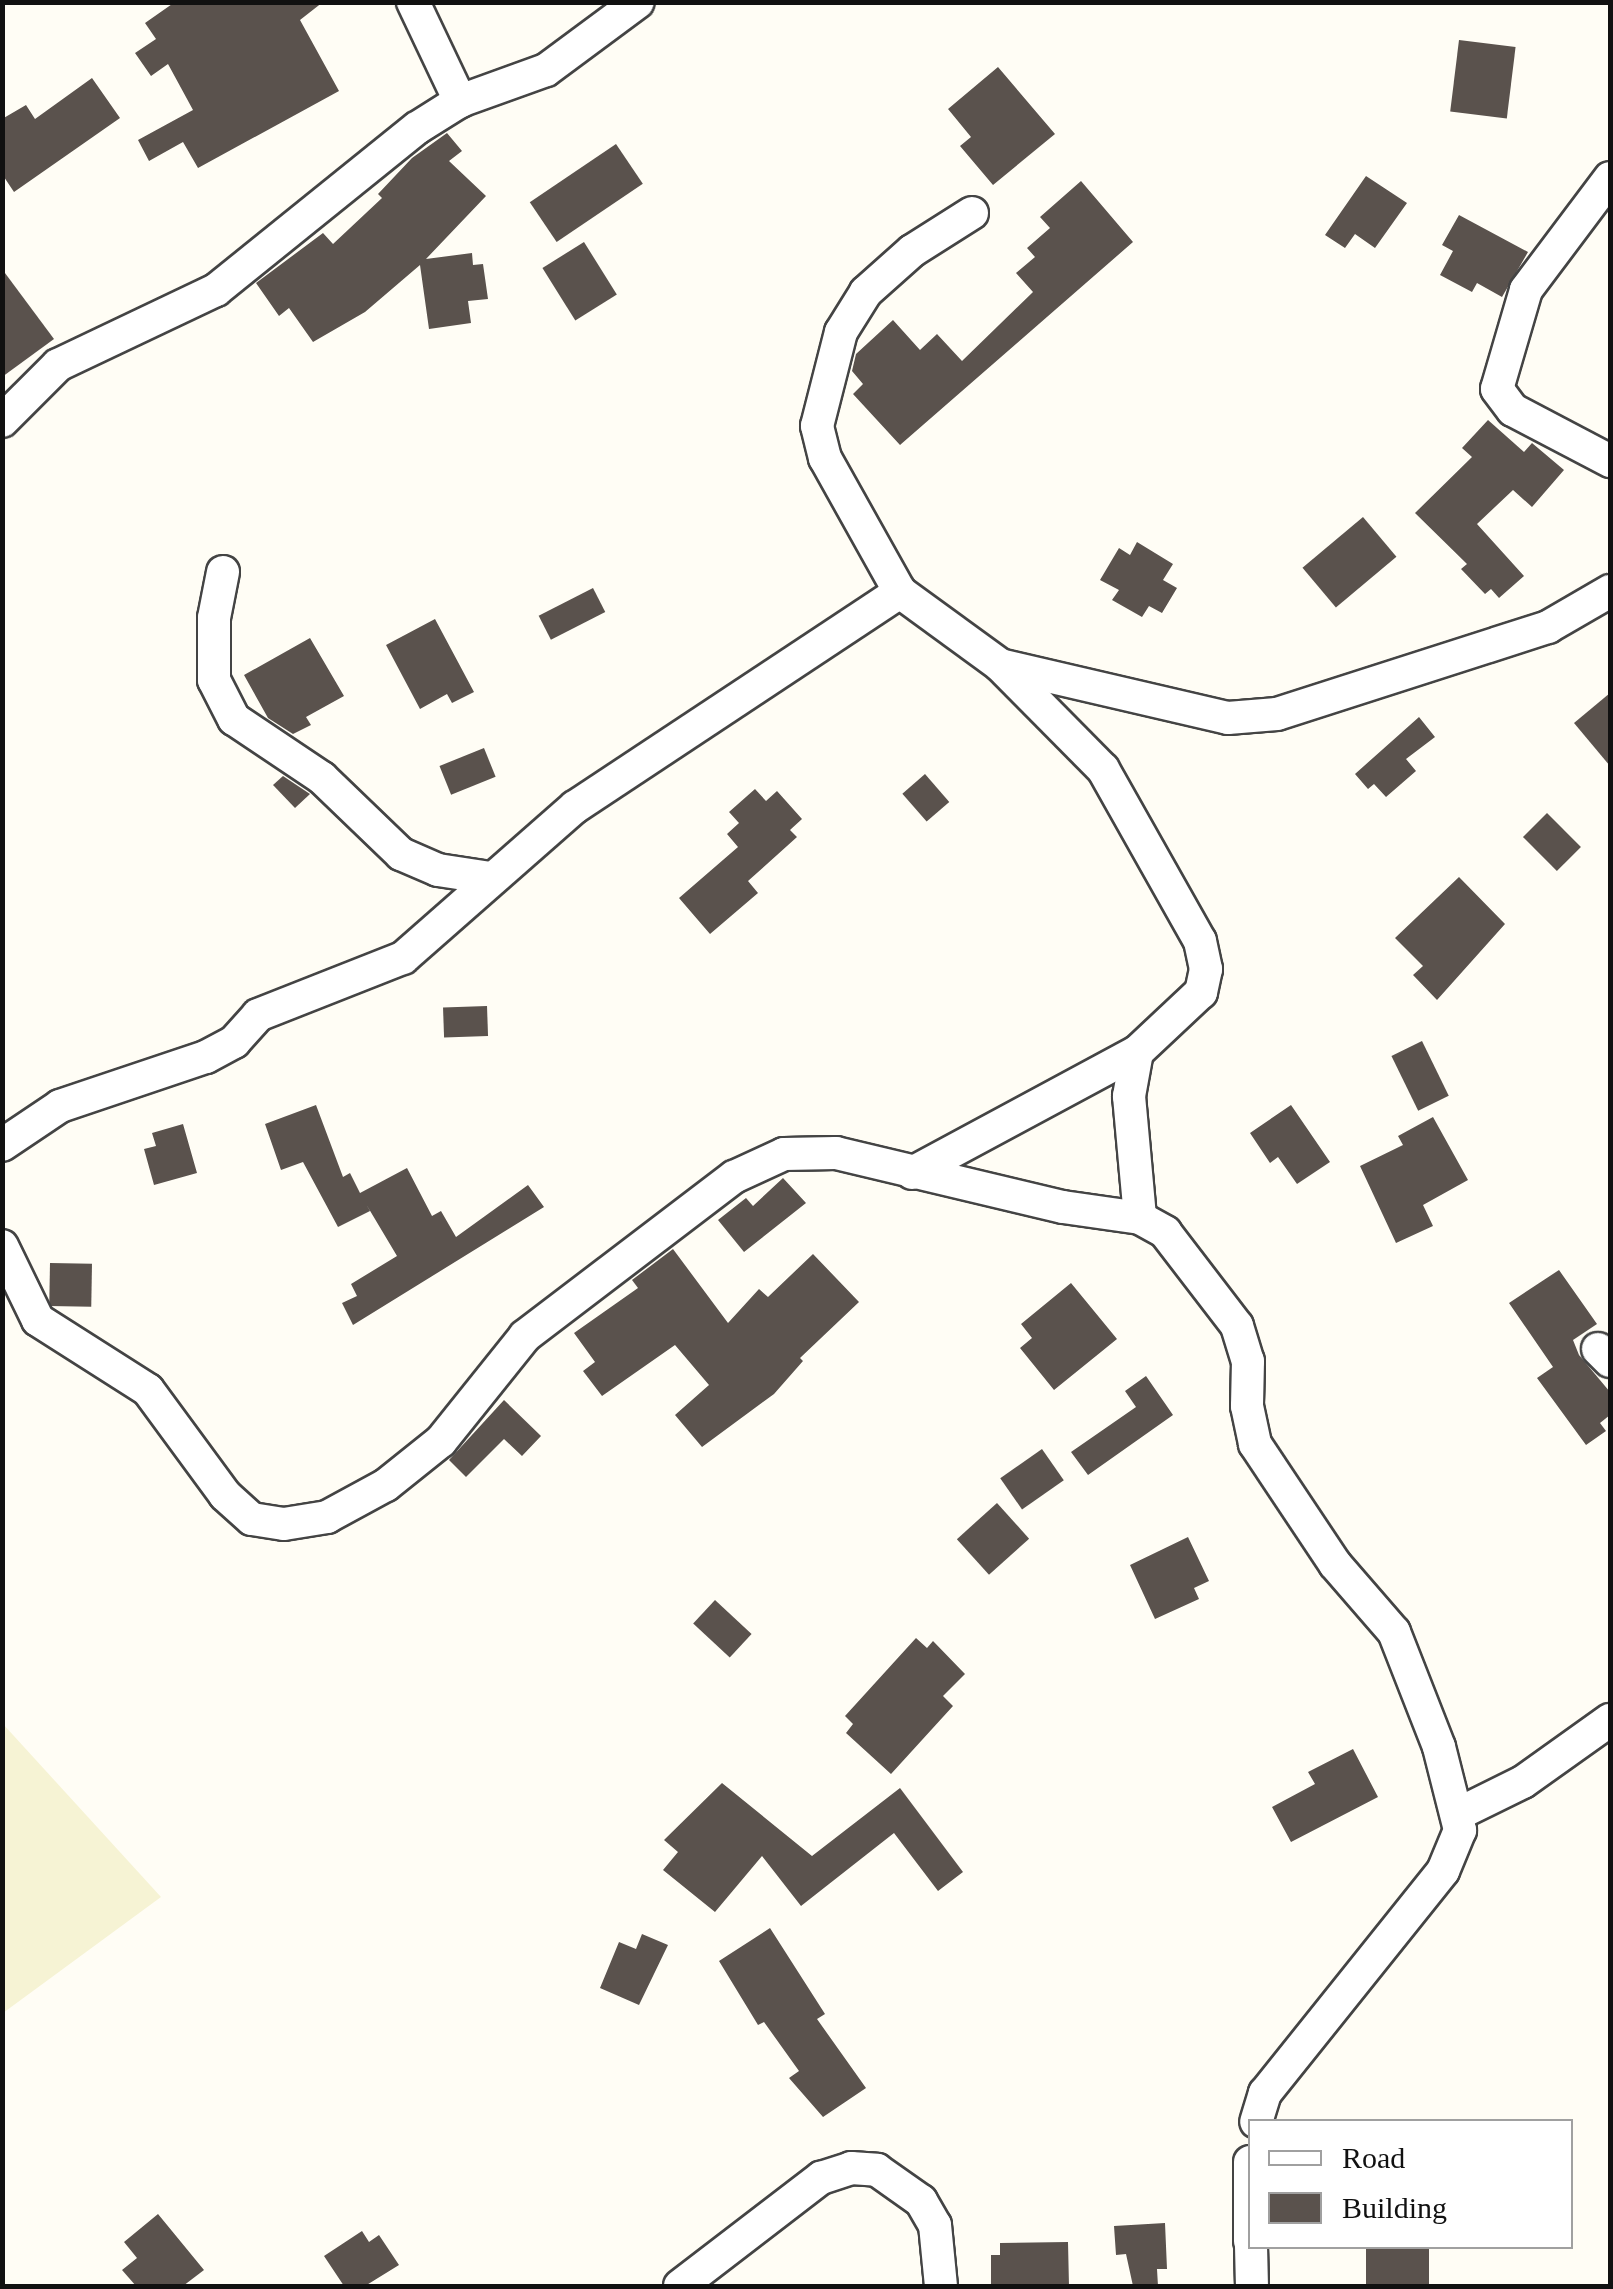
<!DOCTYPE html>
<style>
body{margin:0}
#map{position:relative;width:1613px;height:2289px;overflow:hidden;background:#fffdf5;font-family:"Times New Roman",serif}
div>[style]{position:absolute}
.farmland>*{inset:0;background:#f6f3d4}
.building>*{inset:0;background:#5a524d;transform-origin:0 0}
.roads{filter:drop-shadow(2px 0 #444) drop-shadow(-2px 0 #444) drop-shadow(0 2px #444) drop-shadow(0 -2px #444)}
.minor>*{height:32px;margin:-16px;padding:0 16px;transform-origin:16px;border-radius:16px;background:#fff}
span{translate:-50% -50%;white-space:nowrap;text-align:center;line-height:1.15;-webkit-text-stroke:10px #fff;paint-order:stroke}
.frame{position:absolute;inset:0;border:5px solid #111;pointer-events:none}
.legend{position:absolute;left:1248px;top:2119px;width:325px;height:130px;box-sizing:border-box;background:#fff;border:2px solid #a0a0a0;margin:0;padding:12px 18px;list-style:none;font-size:30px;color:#111}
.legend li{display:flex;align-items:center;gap:20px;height:50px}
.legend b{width:50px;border:2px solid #a0a0a0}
</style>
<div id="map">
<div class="farmland">
<div style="clip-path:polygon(3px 1724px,161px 1897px,3px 2013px,2px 2013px)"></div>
</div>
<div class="building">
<div style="clip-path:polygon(175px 2px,323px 2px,300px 20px,339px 91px,198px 168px,183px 142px,149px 161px,138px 140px,193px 110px,168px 64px,151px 76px,135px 53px,156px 39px,145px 23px)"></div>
<div style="left:1459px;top:40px;width:57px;height:72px;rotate:7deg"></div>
<div style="clip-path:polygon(998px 67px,1055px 134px,993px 185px,960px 146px,971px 137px,948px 109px)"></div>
<div style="clip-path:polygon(92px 78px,120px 118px,14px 192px,2px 174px,2px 119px,26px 105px,35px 119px)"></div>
<div style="clip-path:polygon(447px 133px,462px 151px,449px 161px,486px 196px,426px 259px,472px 253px,473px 265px,483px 264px,488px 299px,468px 301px,471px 323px,429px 329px,420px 265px,365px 312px,313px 342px,289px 308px,279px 316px,256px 283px,323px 233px,333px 244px,382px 198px,378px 194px,412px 158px)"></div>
<div style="left:616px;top:144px;width:48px;height:104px;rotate:56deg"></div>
<div style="clip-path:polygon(1366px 176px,1407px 203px,1375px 248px,1355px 234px,1345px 248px,1325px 235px)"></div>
<div style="clip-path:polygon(1081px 181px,1133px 242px,900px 445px,853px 394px,863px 384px,852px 371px,856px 354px,893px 320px,920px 350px,937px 334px,962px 361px,1033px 292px,1016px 273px,1035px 257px,1027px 248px,1050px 228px,1040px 217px)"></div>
<div style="clip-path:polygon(1459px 215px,1528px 252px,1502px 297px,1477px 283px,1472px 292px,1440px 275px,1453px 251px,1442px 245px)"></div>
<div style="left:584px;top:242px;width:62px;height:49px;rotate:58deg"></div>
<div style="clip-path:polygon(2px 269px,54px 339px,2px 377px)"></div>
<div style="clip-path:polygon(1488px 420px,1524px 452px,1532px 443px,1564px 470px,1532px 507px,1513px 490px,1477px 524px,1524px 576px,1499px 598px,1491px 589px,1485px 594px,1461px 569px,1467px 564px,1415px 513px,1472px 457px,1462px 448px)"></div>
<div style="left:1363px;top:517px;width:52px;height:79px;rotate:50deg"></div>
<div style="clip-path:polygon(1137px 542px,1173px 564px,1163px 580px,1177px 588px,1162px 613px,1149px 606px,1142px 617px,1112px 600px,1119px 590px,1100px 580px,1119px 548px,1130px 555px)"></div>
<div style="left:593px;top:588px;width:27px;height:61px;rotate:63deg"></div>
<div style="clip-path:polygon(435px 619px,474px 692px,452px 703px,447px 694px,420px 709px,386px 645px)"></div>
<div style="clip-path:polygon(310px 638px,344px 696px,306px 717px,311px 725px,293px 734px,268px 718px,244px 675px)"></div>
<div style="clip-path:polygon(1610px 693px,1610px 766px,1574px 723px)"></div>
<div style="clip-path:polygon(1419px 717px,1435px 737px,1406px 759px,1416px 771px,1386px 797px,1374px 784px,1368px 789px,1355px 774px)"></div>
<div style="left:484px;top:748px;width:31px;height:48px;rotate:68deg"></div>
<div style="left:925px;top:774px;width:37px;height:30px;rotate:49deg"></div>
<div style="clip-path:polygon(283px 776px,310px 794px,295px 808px,273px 785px)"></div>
<div style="clip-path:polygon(755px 789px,766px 801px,777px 791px,802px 819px,790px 830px,797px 837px,748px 881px,758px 893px,710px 934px,679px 898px,738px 847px,727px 834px,739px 823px,729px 812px)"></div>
<div style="left:1547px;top:813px;width:48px;height:34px;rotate:45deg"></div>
<div style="clip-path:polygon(1459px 877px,1505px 924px,1437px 1000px,1413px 975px,1423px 966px,1395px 938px)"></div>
<div style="left:487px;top:1006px;width:30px;height:44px;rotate:88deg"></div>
<div style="left:1422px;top:1041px;width:61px;height:34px;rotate:64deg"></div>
<div style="clip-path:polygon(316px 1105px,343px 1177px,350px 1173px,360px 1193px,407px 1168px,432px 1216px,441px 1211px,456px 1237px,528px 1185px,544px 1207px,353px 1325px,342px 1303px,357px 1296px,351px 1284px,397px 1256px,366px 1204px,370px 1211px,338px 1227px,303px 1162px,281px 1170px,265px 1124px)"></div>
<div style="clip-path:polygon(1291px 1105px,1330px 1162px,1297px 1184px,1278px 1157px,1270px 1163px,1250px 1133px)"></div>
<div style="clip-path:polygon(1433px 1117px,1468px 1180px,1423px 1205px,1433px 1226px,1396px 1243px,1360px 1166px,1403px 1145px,1398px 1136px)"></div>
<div style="clip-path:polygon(183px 1124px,197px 1173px,154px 1185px,144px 1149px,156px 1146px,152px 1133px)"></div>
<div style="clip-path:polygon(783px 1178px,806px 1203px,744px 1252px,718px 1220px,746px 1198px,753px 1206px)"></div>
<div style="clip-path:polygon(673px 1249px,728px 1323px,759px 1289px,768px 1297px,813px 1254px,859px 1302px,800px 1358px,803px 1361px,774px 1394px,702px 1447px,675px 1415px,709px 1385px,675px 1345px,602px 1396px,583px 1371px,595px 1362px,574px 1333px,638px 1288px,632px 1280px)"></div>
<div style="left:50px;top:1263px;width:42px;height:43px;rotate:1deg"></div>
<div style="clip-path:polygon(1559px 1270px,1597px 1324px,1573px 1340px,1579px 1355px,1610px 1392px,1610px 1415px,1600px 1423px,1606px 1431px,1586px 1445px,1537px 1378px,1553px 1367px,1509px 1303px)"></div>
<div style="clip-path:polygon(1071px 1283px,1117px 1339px,1054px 1390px,1020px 1348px,1032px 1338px,1021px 1324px)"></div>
<div style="clip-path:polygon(1146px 1376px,1173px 1415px,1088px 1475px,1071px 1452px,1136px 1407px,1125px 1391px)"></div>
<div style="clip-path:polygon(504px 1400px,541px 1436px,522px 1456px,504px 1439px,466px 1477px,449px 1460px)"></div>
<div style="left:1042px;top:1449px;width:38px;height:51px;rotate:55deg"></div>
<div style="left:997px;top:1503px;width:48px;height:54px;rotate:48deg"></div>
<div style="clip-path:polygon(1188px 1537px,1209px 1581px,1194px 1588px,1199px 1599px,1155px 1619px,1130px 1565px)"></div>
<div style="left:715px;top:1600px;width:50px;height:32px;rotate:43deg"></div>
<div style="clip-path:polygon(916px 1638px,927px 1648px,933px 1641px,965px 1674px,943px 1696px,953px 1706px,891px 1774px,846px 1733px,853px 1724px,845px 1716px)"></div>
<div style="clip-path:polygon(1353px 1749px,1378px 1797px,1291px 1842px,1272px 1807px,1315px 1784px,1308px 1772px)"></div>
<div style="clip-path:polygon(722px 1783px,812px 1856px,900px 1788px,963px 1872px,938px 1891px,894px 1833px,801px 1906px,762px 1856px,715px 1912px,663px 1870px,678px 1852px,664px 1840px)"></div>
<div style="clip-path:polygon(770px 1928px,825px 2014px,817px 2019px,866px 2088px,823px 2117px,789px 2078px,799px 2071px,764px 2022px,758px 2025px,719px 1961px)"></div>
<div style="clip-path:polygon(642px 1934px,668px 1945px,639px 2005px,600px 1988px,619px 1942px,636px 1949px)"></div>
<div style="clip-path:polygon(158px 2214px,204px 2270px,183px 2286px,136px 2286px,122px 2270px,137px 2258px,124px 2242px)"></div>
<div style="clip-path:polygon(1165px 2223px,1167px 2269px,1157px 2269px,1158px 2286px,1133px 2286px,1126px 2254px,1116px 2255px,1114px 2226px)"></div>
<div style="clip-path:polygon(362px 2231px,369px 2242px,379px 2235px,399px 2265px,365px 2286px,344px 2286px,324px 2256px)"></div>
<div style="clip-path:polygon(1068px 2242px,1069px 2286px,991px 2286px,991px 2255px,1000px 2255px,1000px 2243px)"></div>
<div style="left:1366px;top:2246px;width:63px;height:38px"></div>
</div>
<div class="roads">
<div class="minor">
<div style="left:413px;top:2px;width:110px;rotate:64.6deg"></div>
<div style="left:1610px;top:178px;width:140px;rotate:126.9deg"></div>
<div style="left:1526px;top:290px;width:103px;rotate:106.3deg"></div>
<div style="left:1497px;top:389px;width:26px;rotate:53deg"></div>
<div style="left:1513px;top:410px;width:110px;rotate:27.7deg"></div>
<div style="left:972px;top:213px;width:71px;rotate:147.7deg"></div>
<div style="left:912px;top:251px;width:62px;rotate:138.3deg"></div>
<div style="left:866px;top:292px;width:47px;rotate:122deg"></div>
<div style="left:841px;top:332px;width:97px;rotate:104.3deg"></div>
<div style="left:817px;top:426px;width:33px;rotate:76deg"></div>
<div style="left:825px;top:458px;width:154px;rotate:60.8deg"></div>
<div style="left:900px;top:592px;width:124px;rotate:36.1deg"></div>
<div style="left:1000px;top:665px;width:234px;rotate:13.1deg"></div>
<div style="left:1228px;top:718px;width:49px;rotate:-4.7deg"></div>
<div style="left:1277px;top:714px;width:285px;rotate:-17.8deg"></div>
<div style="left:1548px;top:627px;width:72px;rotate:-30.1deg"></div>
<div style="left:2px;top:421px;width:79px;rotate:-45deg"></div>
<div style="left:58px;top:365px;width:175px;rotate:-25.4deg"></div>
<div style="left:216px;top:290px;width:258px;rotate:-38.9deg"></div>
<div style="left:417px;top:128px;width:51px;rotate:-32.1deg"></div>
<div style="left:460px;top:101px;width:91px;rotate:-19.8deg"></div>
<div style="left:546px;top:70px;width:114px;rotate:-36.5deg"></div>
<div style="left:223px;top:572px;width:47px;rotate:101.1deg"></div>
<div style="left:214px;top:618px;width:62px;rotate:90deg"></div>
<div style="left:214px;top:680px;width:44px;rotate:62.9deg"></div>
<div style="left:234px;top:719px;width:106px;rotate:33.8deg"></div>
<div style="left:322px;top:778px;width:110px;rotate:43.9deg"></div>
<div style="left:401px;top:854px;width:40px;rotate:23.4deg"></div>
<div style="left:438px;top:870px;width:53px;rotate:8.7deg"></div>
<div style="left:1001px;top:666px;width:145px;rotate:45.3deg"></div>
<div style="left:1103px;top:769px;width:197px;rotate:60.6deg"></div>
<div style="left:1200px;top:941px;width:29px;rotate:78deg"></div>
<div style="left:1206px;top:969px;width:24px;rotate:102deg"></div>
<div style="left:1201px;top:992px;width:88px;rotate:136.8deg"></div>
<div style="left:1137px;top:1052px;width:45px;rotate:100.3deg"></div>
<div style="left:1129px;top:1096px;width:122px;rotate:84.8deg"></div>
<div style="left:2px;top:1145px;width:70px;rotate:-33.9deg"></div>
<div style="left:60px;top:1106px;width:154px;rotate:-18.6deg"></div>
<div style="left:206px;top:1057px;width:32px;rotate:-28deg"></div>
<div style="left:234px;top:1042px;width:36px;rotate:-48deg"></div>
<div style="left:258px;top:1015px;width:156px;rotate:-21.5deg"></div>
<div style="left:403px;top:958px;width:229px;rotate:-41.3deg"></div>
<div style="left:575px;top:807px;width:390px;rotate:-33.5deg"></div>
<div style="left:912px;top:1173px;width:255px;rotate:-28.3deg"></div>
<div style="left:2px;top:1246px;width:82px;rotate:64.1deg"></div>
<div style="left:38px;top:1320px;width:130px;rotate:32.5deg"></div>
<div style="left:148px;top:1390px;width:130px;rotate:53.7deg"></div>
<div style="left:225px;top:1495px;width:36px;rotate:42deg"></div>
<div style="left:252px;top:1519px;width:32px;rotate:9deg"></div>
<div style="left:284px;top:1524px;width:44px;rotate:-9.2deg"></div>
<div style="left:327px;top:1517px;width:67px;rotate:-28.5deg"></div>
<div style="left:386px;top:1485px;width:70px;rotate:-38.7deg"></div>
<div style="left:441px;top:1441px;width:134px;rotate:-51.3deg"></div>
<div style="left:525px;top:1336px;width:263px;rotate:-37.3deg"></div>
<div style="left:734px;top:1177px;width:55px;rotate:-24.7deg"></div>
<div style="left:784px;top:1154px;width:52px;rotate:-1.1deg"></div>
<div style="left:836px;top:1153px;width:233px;rotate:13.4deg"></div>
<div style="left:1063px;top:1207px;width:78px;rotate:8.1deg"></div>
<div style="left:1140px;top:1218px;width:29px;rotate:29deg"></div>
<div style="left:1165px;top:1232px;width:118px;rotate:52.5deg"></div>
<div style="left:1237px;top:1326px;width:37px;rotate:73deg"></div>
<div style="left:1248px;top:1361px;width:45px;rotate:91.3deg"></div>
<div style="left:1247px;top:1406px;width:39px;rotate:78deg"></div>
<div style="left:1255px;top:1444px;width:144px;rotate:56.3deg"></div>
<div style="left:1335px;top:1564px;width:90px;rotate:49.1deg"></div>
<div style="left:1394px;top:1632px;width:123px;rotate:68.6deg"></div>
<div style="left:1439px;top:1747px;width:86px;rotate:75.8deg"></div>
<div style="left:1460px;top:1830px;width:44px;rotate:112.5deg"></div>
<div style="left:1443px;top:1871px;width:285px;rotate:128.7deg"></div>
<div style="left:1265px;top:2093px;width:30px;rotate:107deg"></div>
<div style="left:1598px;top:1349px;width:17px;rotate:45deg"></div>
<div style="left:1458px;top:1814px;width:72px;rotate:-26.2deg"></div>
<div style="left:1523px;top:1782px;width:107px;rotate:-35.5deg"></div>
<div style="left:1250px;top:2162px;width:79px;rotate:90deg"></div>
<div style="left:1251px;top:2246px;width:40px;rotate:88.6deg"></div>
<div style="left:680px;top:2286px;width:178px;rotate:-37.5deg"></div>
<div style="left:821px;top:2178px;width:32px;rotate:-18deg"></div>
<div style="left:851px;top:2168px;width:26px;rotate:4deg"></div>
<div style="left:877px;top:2170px;width:54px;rotate:35.2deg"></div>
<div style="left:921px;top:2201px;width:28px;rotate:60deg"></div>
<div style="left:935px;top:2225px;width:61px;rotate:84.4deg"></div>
</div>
</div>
<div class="frame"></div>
<ul class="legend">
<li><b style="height:12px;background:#fff"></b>Road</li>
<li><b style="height:28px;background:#5a524d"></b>Building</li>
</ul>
</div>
